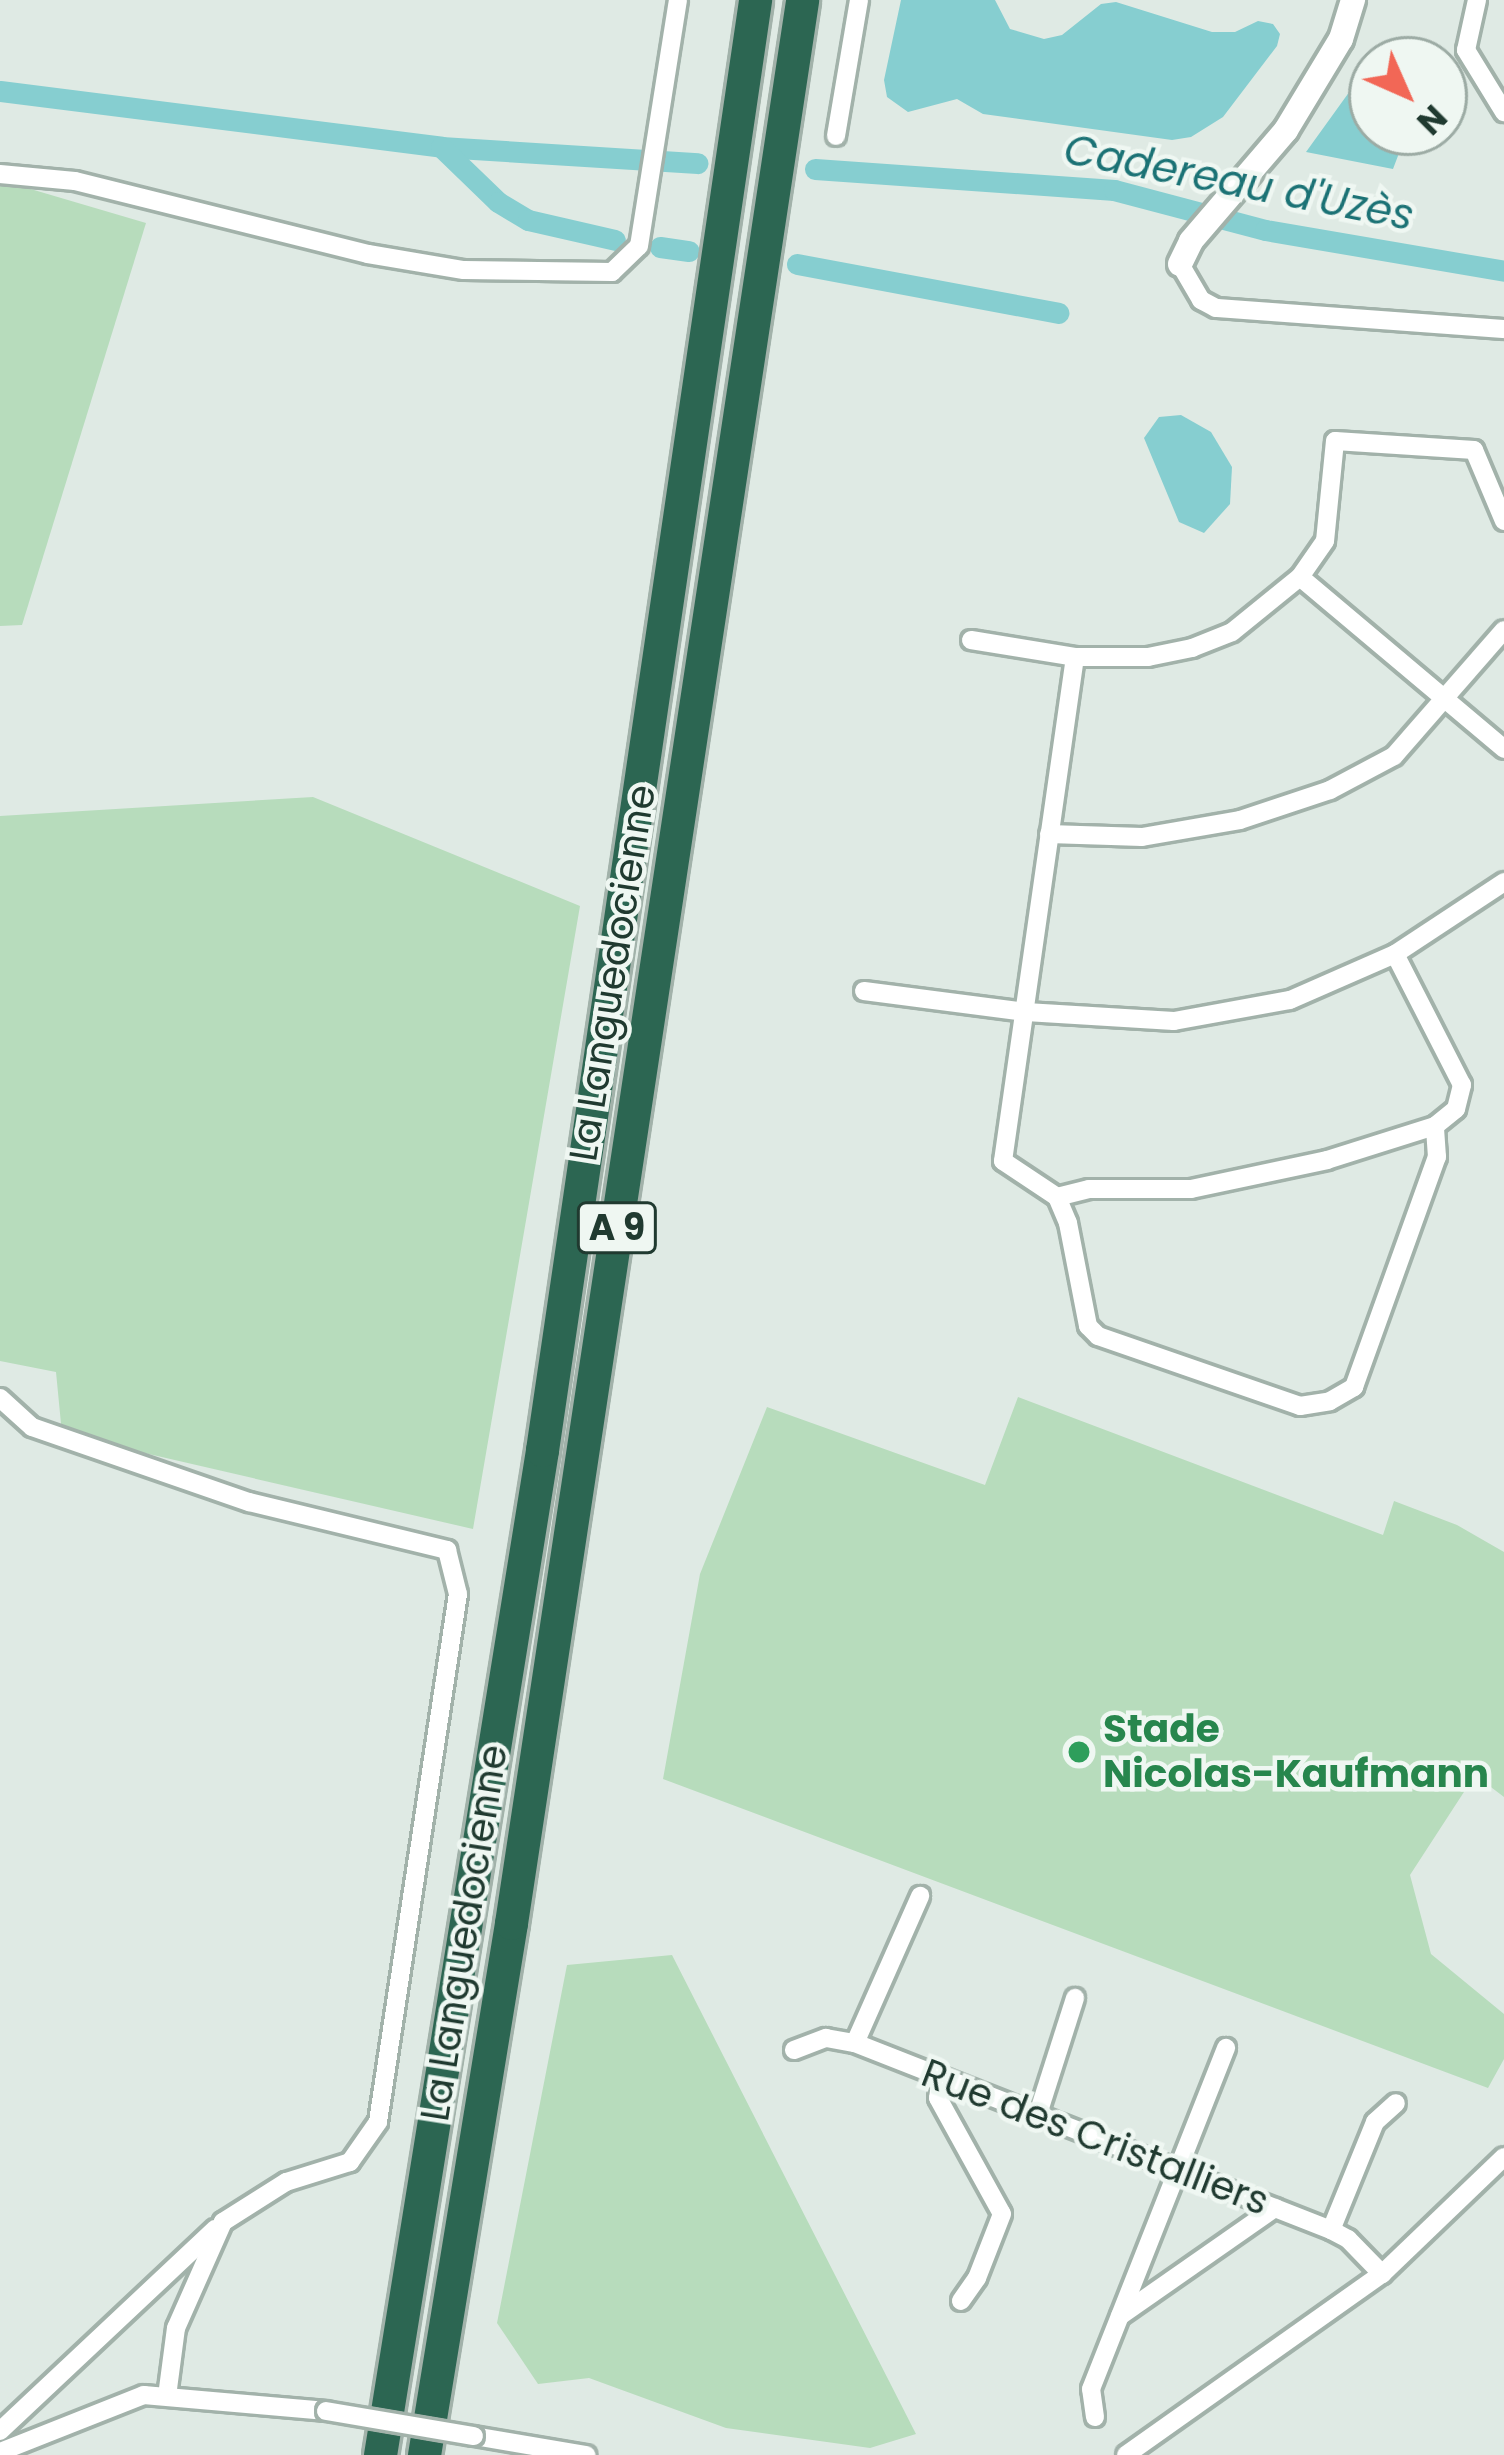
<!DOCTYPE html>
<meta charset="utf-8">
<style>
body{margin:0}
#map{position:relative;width:1504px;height:2455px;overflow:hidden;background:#dfeae4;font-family:Poppins,sans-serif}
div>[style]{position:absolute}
.green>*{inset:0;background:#b7dcbc}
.water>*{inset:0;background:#86ced0}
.canal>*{height:21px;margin:-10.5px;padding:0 10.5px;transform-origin:10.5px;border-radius:10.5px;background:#86ced0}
.roads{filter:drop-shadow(3px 0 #a2b2aa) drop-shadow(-3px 0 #a2b2aa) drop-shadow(0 3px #a2b2aa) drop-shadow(0 -3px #a2b2aa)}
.minor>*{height:18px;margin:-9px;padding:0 9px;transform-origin:9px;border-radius:9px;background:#fff}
.tertiary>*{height:24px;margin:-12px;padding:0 12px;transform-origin:12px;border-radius:12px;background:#fff}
.motorway>*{height:33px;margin:-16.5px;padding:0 16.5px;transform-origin:16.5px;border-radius:16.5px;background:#2c6652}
.bridges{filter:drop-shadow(3px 0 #a2b2aa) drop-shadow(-3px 0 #a2b2aa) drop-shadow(0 3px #a2b2aa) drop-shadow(0 -3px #a2b2aa)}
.minor-bridge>*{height:18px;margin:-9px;padding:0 9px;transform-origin:9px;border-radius:9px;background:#fff}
.dots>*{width:33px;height:33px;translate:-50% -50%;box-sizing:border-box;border:6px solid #eff7f2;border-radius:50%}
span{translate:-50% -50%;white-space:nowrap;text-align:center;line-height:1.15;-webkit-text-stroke:9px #eff7f2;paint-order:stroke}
.shield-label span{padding:3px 9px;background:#eff7f2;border:3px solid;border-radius:9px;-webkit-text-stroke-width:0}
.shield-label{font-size:36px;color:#203a30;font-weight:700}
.street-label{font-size:39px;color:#203a30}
.leisure-label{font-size:39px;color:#27864d;font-weight:700}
.left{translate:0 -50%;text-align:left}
.water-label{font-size:42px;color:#1b7275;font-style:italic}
.north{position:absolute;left:1348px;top:36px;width:120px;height:120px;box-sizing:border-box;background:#eff7f2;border:3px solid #9caba4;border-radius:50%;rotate:135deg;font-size:33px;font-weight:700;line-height:48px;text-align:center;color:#203a30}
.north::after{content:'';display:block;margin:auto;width:42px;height:54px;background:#f26756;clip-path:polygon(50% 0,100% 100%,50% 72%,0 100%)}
</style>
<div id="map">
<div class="green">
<div style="clip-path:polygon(0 180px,146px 223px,22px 625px,0 626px)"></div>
<div style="clip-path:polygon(313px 797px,580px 906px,473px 1529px,62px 1434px,56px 1372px,0 1361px,0 816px)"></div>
<div style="clip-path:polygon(1018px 1397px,1383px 1535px,1394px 1501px,1457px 1525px,1504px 1552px,1504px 1797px,1475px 1775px,1410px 1875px,1431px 1954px,1504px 2014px,1504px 2059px,1488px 2088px,663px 1779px,700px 1574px,767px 1407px,985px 1485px)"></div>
<div style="clip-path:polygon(672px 1955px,916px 2434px,870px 2448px,726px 2428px,589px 2378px,538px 2384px,497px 2323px,567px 1965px)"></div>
</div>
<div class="water">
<div style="clip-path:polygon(901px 0,995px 0,1010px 29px,1044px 39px,1062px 35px,1101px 4px,1116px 2px,1212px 32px,1235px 32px,1258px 21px,1273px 24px,1280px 34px,1277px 46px,1223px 117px,1191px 137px,1172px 140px,983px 114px,957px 99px,908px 112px,887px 97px,884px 80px)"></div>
<div style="clip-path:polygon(1355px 84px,1372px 88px,1372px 132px,1407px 132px,1393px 169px,1306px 152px)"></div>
<div style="clip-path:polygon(1181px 415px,1211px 432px,1232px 467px,1230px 504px,1204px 533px,1179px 522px,1144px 438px,1159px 417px)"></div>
</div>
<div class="canal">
<div style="left:0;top:91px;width:445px;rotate:7.2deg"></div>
<div style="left:441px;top:147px;width:257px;rotate:3.6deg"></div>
<div style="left:441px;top:147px;width:79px;rotate:44deg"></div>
<div style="left:498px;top:202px;width:35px;rotate:31deg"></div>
<div style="left:528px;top:220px;width:89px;rotate:12.9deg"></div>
<div style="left:815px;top:169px;width:300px;rotate:4deg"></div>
<div style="left:1114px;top:190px;width:156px;rotate:14.8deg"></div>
<div style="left:1265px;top:230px;width:242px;rotate:9.7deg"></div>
<div style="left:660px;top:247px;width:29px;rotate:8deg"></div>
<div style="left:797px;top:264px;width:266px;rotate:10.6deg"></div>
</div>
<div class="roads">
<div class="minor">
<div style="left:1477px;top:0;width:51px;rotate:102.4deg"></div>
<div style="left:1466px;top:50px;width:73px;rotate:58.5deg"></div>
<div style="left:836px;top:136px;width:138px;rotate:-80.4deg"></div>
<div style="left:0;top:174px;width:75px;rotate:5.3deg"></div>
<div style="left:75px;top:181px;width:302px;rotate:14deg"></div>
<div style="left:368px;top:254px;width:97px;rotate:9.5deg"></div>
<div style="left:464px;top:270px;width:148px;rotate:0.8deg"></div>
<div style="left:612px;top:272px;width:37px;rotate:-44deg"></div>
<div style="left:639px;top:246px;width:249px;rotate:-81deg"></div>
<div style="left:1180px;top:264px;width:42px;rotate:59.7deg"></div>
<div style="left:1201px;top:300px;width:17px;rotate:28deg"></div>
<div style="left:1216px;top:308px;width:289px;rotate:4.2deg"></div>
<div style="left:1504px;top:521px;width:77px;rotate:-112.9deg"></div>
<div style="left:1474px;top:450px;width:139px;rotate:-176.3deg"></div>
<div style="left:1335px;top:441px;width:100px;rotate:95.7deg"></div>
<div style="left:1325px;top:541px;width:44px;rotate:124.8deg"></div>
<div style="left:1300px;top:577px;width:267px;rotate:40.1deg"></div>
<div style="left:971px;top:640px;width:105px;rotate:9.3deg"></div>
<div style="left:1075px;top:657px;width:73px"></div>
<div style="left:1148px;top:657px;width:45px;rotate:-11.6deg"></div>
<div style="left:1192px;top:648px;width:43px;rotate:-21.8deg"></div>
<div style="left:1232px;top:632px;width:87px;rotate:-39deg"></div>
<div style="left:1075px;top:657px;width:509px;rotate:98.13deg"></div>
<div style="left:1003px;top:1161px;width:65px;rotate:33.7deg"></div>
<div style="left:1057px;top:1197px;width:28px;rotate:67deg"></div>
<div style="left:1068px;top:1223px;width:105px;rotate:79deg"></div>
<div style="left:1088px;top:1326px;width:14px;rotate:45deg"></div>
<div style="left:1098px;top:1336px;width:214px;rotate:19.1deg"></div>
<div style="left:1300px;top:1406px;width:30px;rotate:-9deg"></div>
<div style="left:1330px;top:1401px;width:28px;rotate:-30deg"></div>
<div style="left:1354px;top:1387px;width:245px;rotate:-70.2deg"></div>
<div style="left:1437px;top:1157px;width:31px;rotate:-94deg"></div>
<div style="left:1049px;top:834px;width:93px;rotate:1.8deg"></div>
<div style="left:1142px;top:837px;width:99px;rotate:-9.8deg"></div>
<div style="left:1240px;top:820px;width:95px;rotate:-18.4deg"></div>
<div style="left:1330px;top:790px;width:72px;rotate:-28deg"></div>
<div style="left:1394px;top:756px;width:167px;rotate:-48.9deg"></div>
<div style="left:864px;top:991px;width:163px;rotate:7.4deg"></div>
<div style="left:1026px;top:1012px;width:148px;rotate:3.5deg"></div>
<div style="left:1174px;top:1021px;width:118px;rotate:-10.3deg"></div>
<div style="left:1290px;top:1000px;width:115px;rotate:-23.7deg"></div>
<div style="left:1395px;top:954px;width:131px;rotate:-33.4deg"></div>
<div style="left:1057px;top:1197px;width:33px;rotate:-14deg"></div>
<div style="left:1089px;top:1189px;width:102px"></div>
<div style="left:1191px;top:1189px;width:139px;rotate:-12deg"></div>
<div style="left:1327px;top:1160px;width:113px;rotate:-17.5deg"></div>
<div style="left:1435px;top:1126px;width:27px;rotate:-39deg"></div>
<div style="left:1456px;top:1109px;width:25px;rotate:-76deg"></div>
<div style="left:1462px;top:1085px;width:147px;rotate:-117.1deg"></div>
<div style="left:0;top:1398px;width:43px;rotate:42.2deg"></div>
<div style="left:32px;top:1427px;width:230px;rotate:19.1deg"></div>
<div style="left:249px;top:1502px;width:204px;rotate:13.6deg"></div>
<div style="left:447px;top:1550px;width:45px;rotate:76deg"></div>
<div style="left:458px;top:1594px;width:534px;rotate:98.62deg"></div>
<div style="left:378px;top:2122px;width:49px;rotate:125deg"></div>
<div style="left:350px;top:2162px;width:67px;rotate:162.6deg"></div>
<div style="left:286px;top:2182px;width:75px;rotate:147.6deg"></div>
<div style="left:223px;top:2222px;width:116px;rotate:113.9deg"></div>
<div style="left:176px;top:2328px;width:69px;rotate:97.5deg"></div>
<div style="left:855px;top:2043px;width:161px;rotate:-66.1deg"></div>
<div style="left:794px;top:2050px;width:34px;rotate:-21deg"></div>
<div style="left:826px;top:2038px;width:29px;rotate:10deg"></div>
<div style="left:855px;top:2043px;width:511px;rotate:21.45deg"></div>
<div style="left:1331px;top:2230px;width:19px;rotate:28deg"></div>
<div style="left:1348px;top:2239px;width:49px;rotate:45.8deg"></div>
<div style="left:941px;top:2077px;width:21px;rotate:98deg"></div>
<div style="left:938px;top:2098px;width:132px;rotate:61.1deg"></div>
<div style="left:1002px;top:2214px;width:69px;rotate:111.3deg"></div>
<div style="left:977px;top:2278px;width:28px;rotate:125deg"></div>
<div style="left:1038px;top:2114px;width:122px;rotate:-72.3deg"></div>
<div style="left:1331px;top:2230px;width:117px;rotate:-67.8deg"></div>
<div style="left:1375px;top:2122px;width:28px;rotate:-42deg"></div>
<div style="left:1120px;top:2316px;width:189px;rotate:-34.9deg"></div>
<div style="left:1095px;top:2417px;width:28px;rotate:-98deg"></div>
<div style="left:1091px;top:2389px;width:367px;rotate:-68.4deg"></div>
<div style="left:0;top:2431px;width:295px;rotate:-43.2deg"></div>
<div style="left:474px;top:2436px;width:114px;rotate:9.6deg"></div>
<div style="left:0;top:2452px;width:155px;rotate:-21.6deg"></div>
<div style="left:144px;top:2395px;width:183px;rotate:5deg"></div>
<div style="left:1126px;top:2455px;width:314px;rotate:-35.3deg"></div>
<div style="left:1382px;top:2274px;width:169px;rotate:-43.8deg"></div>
</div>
<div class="tertiary">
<div style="left:1180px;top:264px;width:25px;rotate:-64deg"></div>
<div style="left:1191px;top:241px;width:146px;rotate:-49.4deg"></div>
<div style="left:1286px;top:130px;width:106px;rotate:-58.9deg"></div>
<div style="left:1341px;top:39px;width:41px;rotate:-72.9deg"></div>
</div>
<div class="motorway">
<div style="left:380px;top:2455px;width:1018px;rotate:-80.84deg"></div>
<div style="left:542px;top:1450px;width:1466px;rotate:-81.64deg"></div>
<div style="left:424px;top:2455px;width:539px;rotate:-80.71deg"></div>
<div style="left:511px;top:1923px;width:1945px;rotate:-81.39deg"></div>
</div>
</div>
<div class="bridges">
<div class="minor-bridge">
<div style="left:326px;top:2411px;width:150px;rotate:9.6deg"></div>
</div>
</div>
<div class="dots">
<div style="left:1079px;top:1752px;background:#2e9e5b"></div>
</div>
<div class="shield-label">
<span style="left:617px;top:1228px">A 9</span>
</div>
<div class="street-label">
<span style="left:613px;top:973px;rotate:-81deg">La Languedocienne</span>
<span style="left:465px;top:1933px;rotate:-81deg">La Languedocienne</span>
<span style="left:1095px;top:2138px;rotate:21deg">Rue des Cristalliers</span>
</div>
<div class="leisure-label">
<span class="left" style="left:1103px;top:1752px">Stade<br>Nicolas-Kaufmann</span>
</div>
<div class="water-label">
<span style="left:1239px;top:183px;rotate:11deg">Cadereau d'Uzès</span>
</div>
<div class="north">N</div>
</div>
